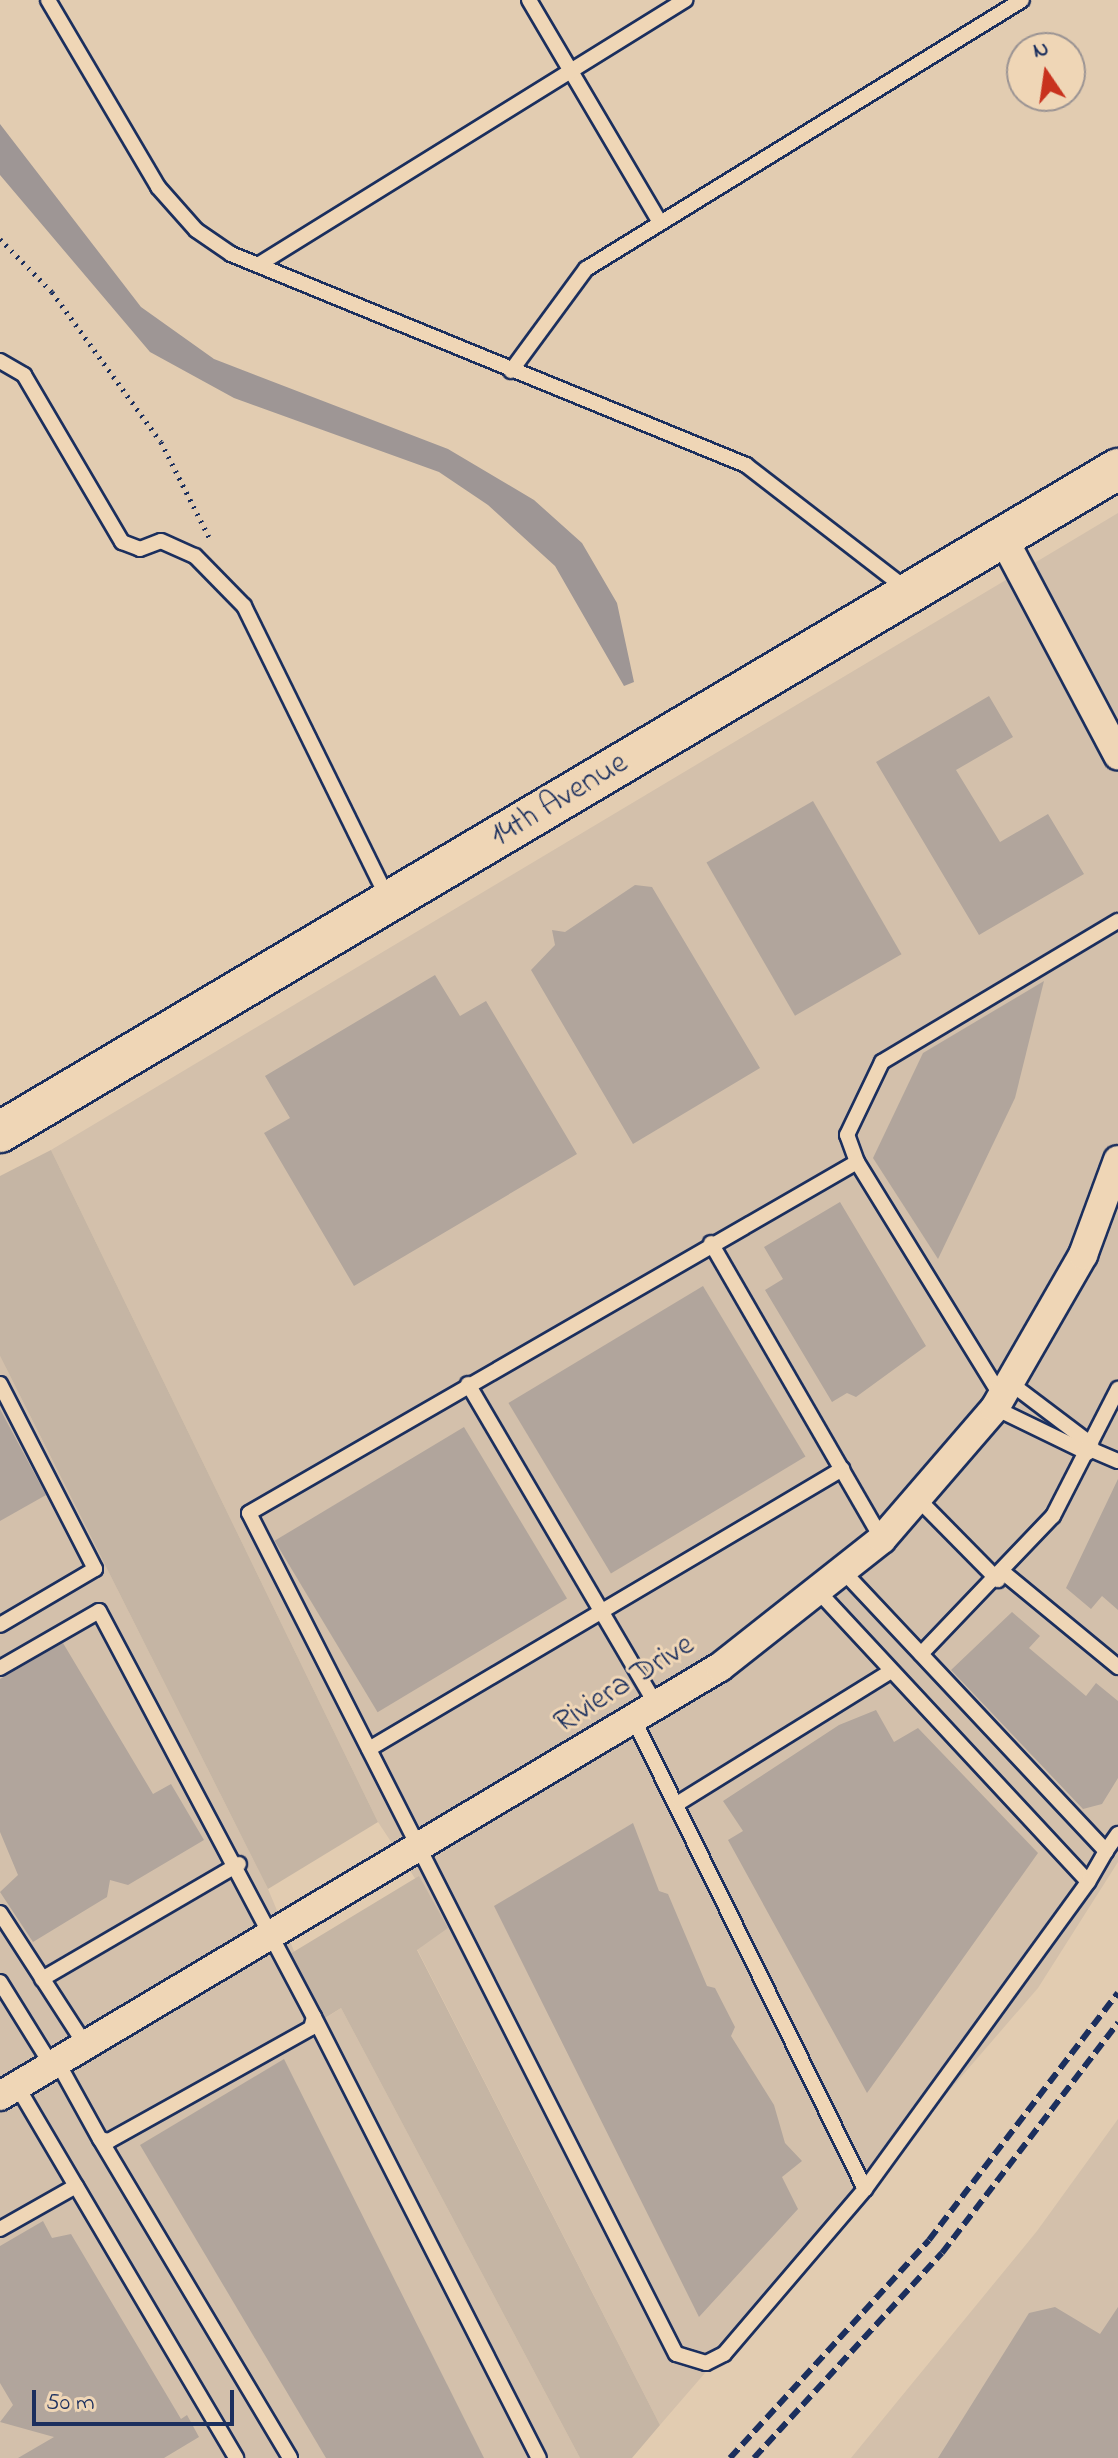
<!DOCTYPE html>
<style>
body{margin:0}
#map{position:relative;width:1118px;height:2458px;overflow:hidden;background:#e2ccb1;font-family:"Indie Flower",sans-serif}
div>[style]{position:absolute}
.built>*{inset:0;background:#d3c0ab}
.green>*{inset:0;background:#c5b5a4}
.water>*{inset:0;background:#9e9695}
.building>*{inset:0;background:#b1a59c;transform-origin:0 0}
.path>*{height:5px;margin-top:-2.5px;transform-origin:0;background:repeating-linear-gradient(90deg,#1b2f5e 0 2px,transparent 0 8px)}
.roads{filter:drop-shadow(2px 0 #1b2f5e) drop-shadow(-2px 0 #1b2f5e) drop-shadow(0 2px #1b2f5e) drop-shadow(0 -2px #1b2f5e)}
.service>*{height:14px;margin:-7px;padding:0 7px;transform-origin:7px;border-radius:7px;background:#efd6b6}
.minor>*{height:28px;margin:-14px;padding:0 14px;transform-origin:14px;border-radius:14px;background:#efd6b6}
.secondary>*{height:40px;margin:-20px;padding:0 20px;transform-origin:20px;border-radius:20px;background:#efd6b6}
.rail>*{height:6px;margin-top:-3px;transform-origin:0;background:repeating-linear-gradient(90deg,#1b2f5e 0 12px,transparent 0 18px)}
span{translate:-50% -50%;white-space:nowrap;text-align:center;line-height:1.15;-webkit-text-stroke:6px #efd6b6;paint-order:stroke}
.street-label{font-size:32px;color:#1b2f5e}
.north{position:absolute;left:1006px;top:32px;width:80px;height:80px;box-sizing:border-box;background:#efd6b6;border:2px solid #9a9393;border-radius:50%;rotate:347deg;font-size:22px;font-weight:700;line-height:32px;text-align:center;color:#1b2f5e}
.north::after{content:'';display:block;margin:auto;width:28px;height:36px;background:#c8321e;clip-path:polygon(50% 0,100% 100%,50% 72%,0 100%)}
.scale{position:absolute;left:32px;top:2390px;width:202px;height:36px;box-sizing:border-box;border:4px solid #1b2f5e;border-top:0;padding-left:10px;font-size:24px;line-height:28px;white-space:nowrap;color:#1b2f5e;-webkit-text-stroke:6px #efd6b6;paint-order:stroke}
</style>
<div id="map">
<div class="built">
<div style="clip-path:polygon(1118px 513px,1118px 1862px,1038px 1988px,660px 2425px,417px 1949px,447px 1927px,378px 1822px,51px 1150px)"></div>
<div style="clip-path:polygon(0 1356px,268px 1889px,323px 2020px,341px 2008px,580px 2458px,0 2458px)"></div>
<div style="clip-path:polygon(1118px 2119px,1118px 2458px,851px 2458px,1037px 2231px)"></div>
</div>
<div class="green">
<div style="clip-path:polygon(51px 1150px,378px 1822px,268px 1889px,0 1356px,0 1176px)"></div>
<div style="clip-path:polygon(419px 1876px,448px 1928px,417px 1950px,660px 2425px,632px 2458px,580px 2458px,341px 2008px,322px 2020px,290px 1954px)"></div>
</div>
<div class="water">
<div style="clip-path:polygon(0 124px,141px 307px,214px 359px,448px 449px,534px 500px,582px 543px,617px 603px,634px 682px,624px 686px,555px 566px,488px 505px,439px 472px,234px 398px,150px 352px,0 175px)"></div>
</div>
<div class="building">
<div style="clip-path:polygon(989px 696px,1013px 737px,956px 770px,1000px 842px,1048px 814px,1084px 874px,979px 935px,876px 762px)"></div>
<div style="left:813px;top:801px;width:177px;height:123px;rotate:60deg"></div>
<div style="clip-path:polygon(635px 885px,652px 887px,760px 1068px,633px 1144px,531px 970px,555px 945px,552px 930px,565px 932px)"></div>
<div style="clip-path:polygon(435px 975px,460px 1016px,486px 1001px,577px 1154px,354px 1286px,264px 1133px,290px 1118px,265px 1076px)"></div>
<div style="clip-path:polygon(1044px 981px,1015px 1098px,938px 1259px,873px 1158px,923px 1053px)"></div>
<div style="clip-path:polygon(840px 1202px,926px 1346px,856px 1397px,847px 1393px,832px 1402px,765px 1290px,783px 1279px,764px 1247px)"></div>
<div style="left:703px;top:1286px;width:199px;height:227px;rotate:59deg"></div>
<div style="clip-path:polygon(0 1409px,46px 1495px,0 1521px)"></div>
<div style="left:464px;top:1427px;width:200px;height:221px;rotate:59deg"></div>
<div style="clip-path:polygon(1118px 1479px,1118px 1610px,1102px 1596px,1091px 1609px,1066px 1588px)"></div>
<div style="clip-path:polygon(1012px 1612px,1040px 1636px,1029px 1648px,1086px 1696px,1096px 1683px,1118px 1701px,1118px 1778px,1102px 1804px,1083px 1809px,951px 1670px)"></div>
<div style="clip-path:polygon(63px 1643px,153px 1794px,171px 1784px,204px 1840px,128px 1885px,110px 1880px,107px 1897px,33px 1942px,0 1892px,18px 1875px,0 1832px,0 1679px)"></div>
<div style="clip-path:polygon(876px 1710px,894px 1742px,918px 1728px,1038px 1853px,867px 2093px,728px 1840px,743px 1831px,723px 1801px,839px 1725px)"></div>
<div style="clip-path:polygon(633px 1823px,659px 1891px,668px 1894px,707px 1986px,715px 1988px,735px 2027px,731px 2036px,774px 2105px,785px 2143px,802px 2161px,782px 2177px,798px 2209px,699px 2317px,494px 1906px)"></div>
<div style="clip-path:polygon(284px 2059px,484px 2458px,326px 2458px,140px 2145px)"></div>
<div style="clip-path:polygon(43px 2221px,52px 2238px,71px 2234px,181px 2419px,187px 2415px,199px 2437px,164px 2458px,18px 2458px,54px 2437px,0 2422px,13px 2405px,0 2383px,0 2246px)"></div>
<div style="clip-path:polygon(1055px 2307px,1100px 2334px,1118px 2307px,1118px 2458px,938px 2458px,1029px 2313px)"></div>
</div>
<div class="path">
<div style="left:0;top:239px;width:74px;rotate:45.5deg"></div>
<div style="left:52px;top:292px;width:185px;rotate:54deg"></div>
<div style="left:161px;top:442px;width:111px;rotate:63.2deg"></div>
</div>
<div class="roads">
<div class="service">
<div style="left:48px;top:0;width:217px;rotate:59.5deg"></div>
<div style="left:158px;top:187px;width:57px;rotate:48.5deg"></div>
<div style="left:196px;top:230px;width:42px;rotate:34.4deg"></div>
<div style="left:231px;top:254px;width:557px;rotate:22.28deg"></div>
<div style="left:746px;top:465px;width:205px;rotate:37.7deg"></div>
<div style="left:529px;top:0;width:256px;rotate:59.5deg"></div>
<div style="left:258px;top:265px;width:503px;rotate:-31.82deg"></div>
<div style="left:0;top:361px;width:28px;rotate:30deg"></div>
<div style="left:24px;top:375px;width:194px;rotate:59.6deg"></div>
<div style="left:122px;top:542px;width:19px;rotate:21deg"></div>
<div style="left:140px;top:549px;width:22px;rotate:-21deg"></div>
<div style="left:161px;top:541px;width:37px;rotate:24deg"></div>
<div style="left:195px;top:556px;width:70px;rotate:45.6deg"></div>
<div style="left:244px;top:606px;width:326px;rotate:63.8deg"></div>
<div style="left:511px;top:371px;width:127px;rotate:-53.7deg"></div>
<div style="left:586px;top:269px;width:512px;rotate:-31.67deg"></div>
<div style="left:711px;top:1243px;width:342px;rotate:60deg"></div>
<div style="left:1009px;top:1382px;width:103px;rotate:37.1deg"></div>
<div style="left:0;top:1384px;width:208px;rotate:62.8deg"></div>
<div style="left:95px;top:1569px;width:110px;rotate:149.5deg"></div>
<div style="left:468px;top:1384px;width:373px;rotate:59.6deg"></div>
<div style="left:1001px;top:1396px;width:275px;rotate:-121.6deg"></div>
<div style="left:857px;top:1162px;width:29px;rotate:-110deg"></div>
<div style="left:847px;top:1135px;width:81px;rotate:-64.4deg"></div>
<div style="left:882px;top:1062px;width:275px;rotate:-30.9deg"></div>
<div style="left:995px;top:1408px;width:103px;rotate:25.8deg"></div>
<div style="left:1092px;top:1450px;width:28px;rotate:23deg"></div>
<div style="left:918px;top:1499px;width:114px;rotate:45.4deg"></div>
<div style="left:842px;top:1570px;width:386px;rotate:46.8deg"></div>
<div style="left:1106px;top:1851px;width:36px;rotate:120deg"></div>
<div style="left:1004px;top:1573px;width:148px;rotate:39.5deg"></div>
<div style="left:817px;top:1590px;width:398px;rotate:47.1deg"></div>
<div style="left:1088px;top:1882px;width:379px;rotate:126deg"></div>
<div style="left:921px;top:1654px;width:191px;rotate:-46.3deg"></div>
<div style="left:1053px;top:1516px;width:143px;rotate:-62.9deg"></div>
<div style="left:0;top:1668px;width:114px;rotate:-29.9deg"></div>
<div style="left:99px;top:1611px;width:459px;rotate:62.1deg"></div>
<div style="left:314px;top:2017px;width:11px;rotate:105deg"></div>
<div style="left:311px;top:2028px;width:231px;rotate:150.8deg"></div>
<div style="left:109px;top:2141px;width:9px;rotate:-167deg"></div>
<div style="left:100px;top:2139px;width:87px;rotate:-118.9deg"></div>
<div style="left:634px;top:1720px;width:523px;rotate:63.78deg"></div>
<div style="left:865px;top:2189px;width:217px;rotate:130.5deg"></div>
<div style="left:724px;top:2354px;width:20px;rotate:153deg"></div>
<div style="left:706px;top:2363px;width:31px;rotate:-163deg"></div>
<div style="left:676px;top:2354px;width:943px;rotate:-116.92deg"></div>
<div style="left:249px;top:1513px;width:702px;rotate:-30deg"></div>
<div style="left:369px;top:1749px;width:550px;rotate:-30.62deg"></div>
<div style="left:680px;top:1802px;width:247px;rotate:-31.8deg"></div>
<div style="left:1106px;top:1851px;width:21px;rotate:-55deg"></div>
<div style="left:0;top:1913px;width:158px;rotate:57.1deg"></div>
<div style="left:42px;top:1979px;width:228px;rotate:-30.3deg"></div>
<div style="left:0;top:1982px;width:99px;rotate:58.2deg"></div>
<div style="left:314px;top:2017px;width:495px;rotate:63deg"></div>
<div style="left:17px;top:2086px;width:116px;rotate:59.5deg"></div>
<div style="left:100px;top:2139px;width:371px;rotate:59.2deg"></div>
<div style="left:0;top:2229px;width:87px;rotate:-29.5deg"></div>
<div style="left:76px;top:2186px;width:316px;rotate:59.5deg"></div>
</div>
<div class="minor">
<div style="left:1003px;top:538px;width:246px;rotate:62.1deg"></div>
<div style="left:0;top:2096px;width:838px;rotate:-30.79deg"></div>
<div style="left:720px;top:1667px;width:206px;rotate:-38.3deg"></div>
<div style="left:882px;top:1539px;width:173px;rotate:-49.2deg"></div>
<div style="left:995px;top:1408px;width:177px;rotate:-60.1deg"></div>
<div style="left:1083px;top:1255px;width:101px;rotate:-69.8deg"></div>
</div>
<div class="secondary">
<div style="left:0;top:1132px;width:1300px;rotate:-30.67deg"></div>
</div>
</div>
<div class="rail">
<div style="left:730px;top:2458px;width:295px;rotate:-47.6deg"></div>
<div style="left:929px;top:2240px;width:311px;rotate:-52.6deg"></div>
<div style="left:754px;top:2458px;width:278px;rotate:-47.5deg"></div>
<div style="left:942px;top:2253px;width:290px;rotate:-52.6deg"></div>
</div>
<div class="street-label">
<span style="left:560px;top:801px;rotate:-31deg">14th Avenue</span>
<span style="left:625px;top:1685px;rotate:-32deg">Riviera Drive</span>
</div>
<div class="north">N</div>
<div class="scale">50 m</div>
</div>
